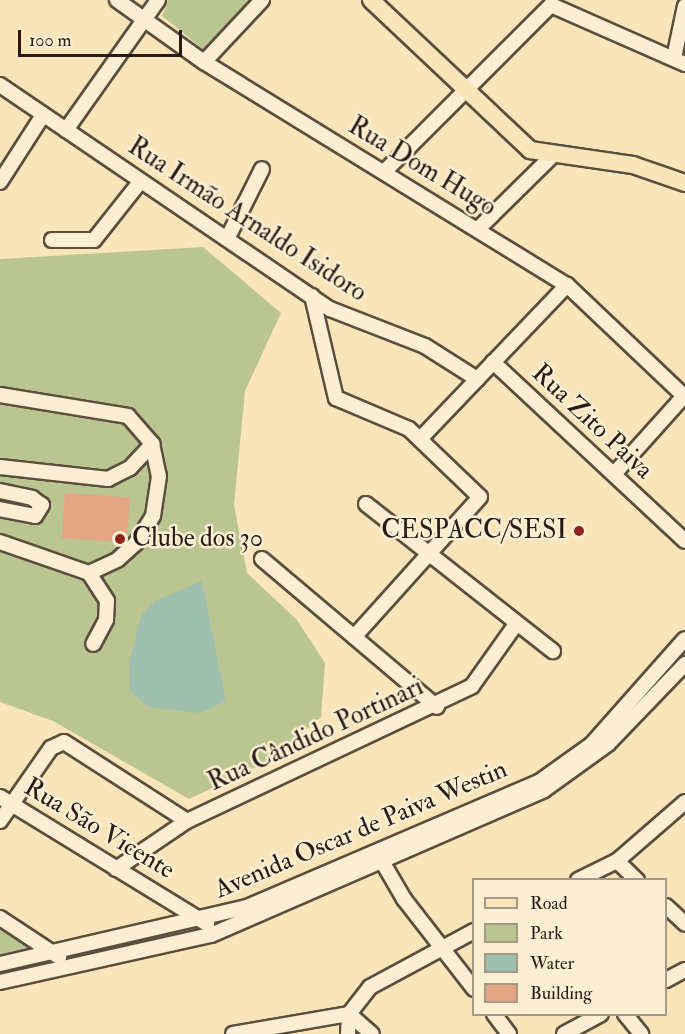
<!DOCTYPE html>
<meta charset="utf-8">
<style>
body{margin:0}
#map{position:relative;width:685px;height:1034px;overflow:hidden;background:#fae5ba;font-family:"IM FELL Double Pica",serif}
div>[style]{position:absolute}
.green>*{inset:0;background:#bac592}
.water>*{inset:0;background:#9ebfae}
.building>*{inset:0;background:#e3a583;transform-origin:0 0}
.roads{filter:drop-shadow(2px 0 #5b4e3d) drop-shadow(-2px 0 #5b4e3d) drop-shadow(0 2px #5b4e3d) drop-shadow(0 -2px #5b4e3d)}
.minor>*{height:14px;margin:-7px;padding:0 7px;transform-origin:7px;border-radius:7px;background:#fceed2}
.major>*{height:16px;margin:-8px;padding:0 8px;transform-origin:8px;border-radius:8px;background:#fae5ba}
.dots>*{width:16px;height:16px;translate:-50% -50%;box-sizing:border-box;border:3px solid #fceed2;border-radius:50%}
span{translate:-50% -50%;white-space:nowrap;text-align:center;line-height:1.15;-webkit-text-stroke:5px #fceed2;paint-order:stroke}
.street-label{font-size:26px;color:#261c13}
.poi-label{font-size:26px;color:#261c13}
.right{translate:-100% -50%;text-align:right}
.left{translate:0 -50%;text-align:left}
.legend{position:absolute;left:472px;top:878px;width:195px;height:138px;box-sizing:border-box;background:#fceed2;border:2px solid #a69a86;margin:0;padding:8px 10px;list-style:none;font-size:18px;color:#261c13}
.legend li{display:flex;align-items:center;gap:12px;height:30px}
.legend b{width:30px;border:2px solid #a69a86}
.scale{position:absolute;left:18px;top:30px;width:164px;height:27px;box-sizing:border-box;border:3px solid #261c13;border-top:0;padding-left:8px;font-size:18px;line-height:21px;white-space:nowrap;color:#261c13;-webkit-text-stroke:4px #fceed2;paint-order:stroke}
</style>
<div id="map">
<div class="green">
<div style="clip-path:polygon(168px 0,257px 0,212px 50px,204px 50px,162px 16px)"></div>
<div style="clip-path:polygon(203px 247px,281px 313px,245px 391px,234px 505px,247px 573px,297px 620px,325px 663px,321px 717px,268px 762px,189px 799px,53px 721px,0 702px,0 259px)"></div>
<div style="clip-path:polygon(0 927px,35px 949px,0 957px)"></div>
</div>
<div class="water">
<div style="clip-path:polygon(202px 581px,226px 701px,200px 713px,148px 707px,130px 691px,129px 664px,141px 616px,155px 601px)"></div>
</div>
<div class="building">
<div style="left:65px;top:493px;width:65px;height:45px;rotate:4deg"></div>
</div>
<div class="roads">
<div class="minor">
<div style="left:117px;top:0;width:107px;rotate:35.5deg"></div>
<div style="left:204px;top:62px;width:426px;rotate:31.6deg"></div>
<div style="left:567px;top:285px;width:163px;rotate:43.5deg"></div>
<div style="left:674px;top:58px;width:53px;rotate:-78.1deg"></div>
<div style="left:204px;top:62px;width:85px;rotate:-46.9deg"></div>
<div style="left:0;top:85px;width:399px;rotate:34.2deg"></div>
<div style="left:330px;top:309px;width:102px;rotate:21.3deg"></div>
<div style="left:425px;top:346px;width:62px;rotate:32.4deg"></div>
<div style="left:66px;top:130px;width:159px;rotate:-54.7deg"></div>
<div style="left:384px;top:172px;width:236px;rotate:-45deg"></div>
<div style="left:551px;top:5px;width:146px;rotate:23.8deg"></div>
<div style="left:0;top:182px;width:80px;rotate:-57.3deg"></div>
<div style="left:478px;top:229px;width:103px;rotate:-44.6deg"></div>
<div style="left:227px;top:239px;width:78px;rotate:-63.4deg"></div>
<div style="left:52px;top:240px;width:42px"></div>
<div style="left:94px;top:240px;width:74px;rotate:-51.6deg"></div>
<div style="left:312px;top:296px;width:105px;rotate:76.8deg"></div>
<div style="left:336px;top:398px;width:79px;rotate:23deg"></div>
<div style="left:409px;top:429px;width:98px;rotate:43.8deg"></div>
<div style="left:480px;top:497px;width:188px;rotate:132deg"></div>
<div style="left:493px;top:362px;width:262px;rotate:43deg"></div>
<div style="left:0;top:395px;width:130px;rotate:9.3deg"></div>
<div style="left:128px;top:416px;width:37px;rotate:49deg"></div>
<div style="left:152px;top:444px;width:33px;rotate:78deg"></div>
<div style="left:159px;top:476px;width:40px;rotate:98.5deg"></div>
<div style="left:153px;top:516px;width:32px;rotate:122deg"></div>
<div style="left:136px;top:543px;width:25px;rotate:138deg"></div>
<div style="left:117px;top:560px;width:31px;rotate:155deg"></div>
<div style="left:89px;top:573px;width:94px;rotate:-160.8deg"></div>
<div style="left:420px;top:439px;width:213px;rotate:-46.3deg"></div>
<div style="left:0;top:467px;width:109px;rotate:6.3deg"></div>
<div style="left:108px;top:479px;width:25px;rotate:-27deg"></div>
<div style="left:130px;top:468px;width:33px;rotate:-47deg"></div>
<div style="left:614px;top:474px;width:105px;rotate:-48.1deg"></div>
<div style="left:0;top:491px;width:33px;rotate:12deg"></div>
<div style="left:32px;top:498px;width:12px;rotate:35deg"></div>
<div style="left:42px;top:505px;width:13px;rotate:122deg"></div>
<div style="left:35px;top:516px;width:36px;rotate:-169deg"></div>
<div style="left:366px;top:504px;width:238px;rotate:38.2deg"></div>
<div style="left:262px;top:559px;width:229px;rotate:40.2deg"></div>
<div style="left:89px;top:573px;width:33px;rotate:57deg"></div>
<div style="left:107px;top:601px;width:19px;rotate:93deg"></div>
<div style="left:106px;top:620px;width:27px;rotate:118deg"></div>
<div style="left:0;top:797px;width:243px;rotate:31.5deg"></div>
<div style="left:0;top:821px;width:89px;rotate:-55.1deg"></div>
<div style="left:51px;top:748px;width:14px;rotate:-25deg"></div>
<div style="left:64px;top:742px;width:146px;rotate:32.7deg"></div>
<div style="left:379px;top:856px;width:50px;rotate:59.8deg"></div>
<div style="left:404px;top:899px;width:114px;rotate:52.1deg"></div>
<div style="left:617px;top:861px;width:28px;rotate:44deg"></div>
<div style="left:116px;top:869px;width:86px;rotate:-34.1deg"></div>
<div style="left:187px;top:821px;width:315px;rotate:-25.3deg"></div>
<div style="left:472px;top:686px;width:76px;rotate:-54.6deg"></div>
<div style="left:578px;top:880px;width:43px;rotate:-26deg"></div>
<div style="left:617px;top:861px;width:90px;rotate:-40.9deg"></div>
<div style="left:666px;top:906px;width:26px;rotate:43deg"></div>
<div style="left:0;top:918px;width:71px;rotate:33.5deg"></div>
<div style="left:0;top:964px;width:253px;rotate:-13deg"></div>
<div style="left:247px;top:907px;width:318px;rotate:-23.2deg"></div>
<div style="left:539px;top:782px;width:65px;rotate:-35.6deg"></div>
<div style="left:592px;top:744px;width:140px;rotate:-48.5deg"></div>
<div style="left:666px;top:980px;width:21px;rotate:-28deg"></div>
<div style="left:0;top:982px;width:216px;rotate:-12.6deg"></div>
<div style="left:211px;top:935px;width:363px;rotate:-23.5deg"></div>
<div style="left:544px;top:790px;width:79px;rotate:-35.7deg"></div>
<div style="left:608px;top:744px;width:111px;rotate:-46.1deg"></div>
<div style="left:349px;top:1014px;width:30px;rotate:41deg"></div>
<div style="left:494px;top:1014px;width:25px;rotate:53deg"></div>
<div style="left:625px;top:1014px;width:26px;rotate:51deg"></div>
<div style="left:233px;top:1034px;width:118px;rotate:-9.8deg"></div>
<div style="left:348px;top:1034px;width:20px;rotate:-87deg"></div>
<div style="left:349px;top:1014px;width:34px;rotate:-52deg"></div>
<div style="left:370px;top:987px;width:118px;rotate:-28.3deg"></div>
<div style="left:564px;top:1034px;width:42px;rotate:-28.4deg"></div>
</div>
<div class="major">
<div style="left:371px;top:0;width:219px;rotate:43.3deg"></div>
<div style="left:530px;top:150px;width:104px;rotate:8.3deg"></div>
<div style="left:633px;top:165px;width:55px;rotate:19.1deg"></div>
</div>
</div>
<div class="dots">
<div style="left:579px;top:531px;background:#8f2418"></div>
<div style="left:120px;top:539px;background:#8f2418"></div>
</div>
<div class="street-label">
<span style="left:422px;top:167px;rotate:31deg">Rua Dom Hugo</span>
<span style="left:247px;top:220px;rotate:33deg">Rua Irmão Arnaldo Isidoro</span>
<span style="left:592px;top:422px;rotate:43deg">Rua Zito Paiva</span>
<span style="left:316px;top:735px;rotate:-25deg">Rua Cândido Portinari</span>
<span style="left:99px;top:829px;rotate:31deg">Rua São Vicente</span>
<span style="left:361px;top:830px;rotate:-23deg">Avenida Oscar de Paiva Westin</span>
</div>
<div class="poi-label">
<span class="right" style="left:567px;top:531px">CESPACC/SESI</span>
<span class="left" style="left:132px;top:539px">Clube dos 30</span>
</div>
<ul class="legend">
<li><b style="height:8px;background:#fae5ba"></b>Road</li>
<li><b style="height:16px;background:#bac592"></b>Park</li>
<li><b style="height:16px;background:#9ebfae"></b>Water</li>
<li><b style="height:16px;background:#e3a583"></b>Building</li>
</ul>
<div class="scale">100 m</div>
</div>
